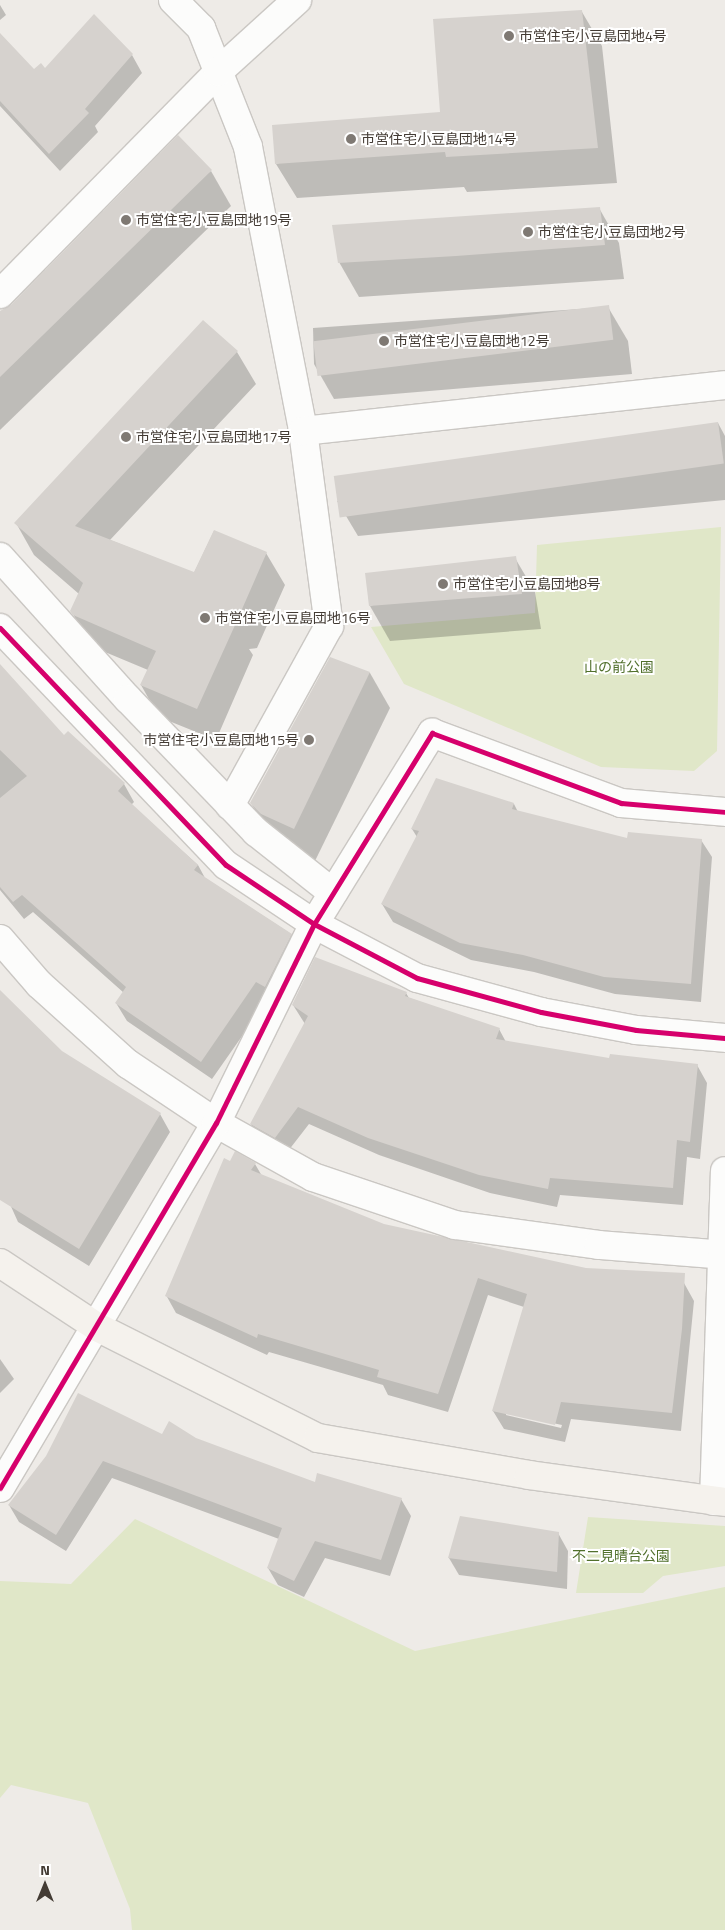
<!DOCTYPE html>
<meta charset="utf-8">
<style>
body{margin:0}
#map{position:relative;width:725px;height:1930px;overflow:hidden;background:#eeebe7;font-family:"Titillium Web","Noto Sans JP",sans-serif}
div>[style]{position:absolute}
.green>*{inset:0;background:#e0e7c8}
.shadow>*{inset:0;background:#0003}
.building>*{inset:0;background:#d6d2ce;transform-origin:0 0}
.roads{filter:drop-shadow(1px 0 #cac7c3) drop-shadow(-1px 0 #cac7c3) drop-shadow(0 1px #cac7c3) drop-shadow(0 -1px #cac7c3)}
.street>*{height:28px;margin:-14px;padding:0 14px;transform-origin:14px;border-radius:14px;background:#fcfcfb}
.secondary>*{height:28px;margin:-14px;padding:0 14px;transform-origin:14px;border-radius:14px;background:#f5f2ed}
.cycleway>*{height:5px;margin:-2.5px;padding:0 2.5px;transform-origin:2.5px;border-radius:2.5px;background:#d6006c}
.dots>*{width:14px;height:14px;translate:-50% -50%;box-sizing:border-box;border:2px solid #fff;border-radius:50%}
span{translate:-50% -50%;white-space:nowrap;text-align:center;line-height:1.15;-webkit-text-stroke:4px #fff;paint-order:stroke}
.poi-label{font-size:14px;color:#433b34}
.left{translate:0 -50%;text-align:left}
.right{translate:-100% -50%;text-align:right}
.park-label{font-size:14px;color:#51702c}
.north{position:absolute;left:20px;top:1860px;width:50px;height:50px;-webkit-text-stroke:4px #fff;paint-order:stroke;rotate:0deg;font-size:14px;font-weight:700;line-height:20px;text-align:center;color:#433b34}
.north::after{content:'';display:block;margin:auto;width:18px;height:22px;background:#433b34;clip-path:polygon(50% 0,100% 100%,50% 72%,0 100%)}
</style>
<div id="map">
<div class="green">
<div style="clip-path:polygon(721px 527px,717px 751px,694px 771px,601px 767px,404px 684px,371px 627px,535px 613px,537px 545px)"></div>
<div style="clip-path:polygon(588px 1517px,725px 1526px,725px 1566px,663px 1576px,643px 1593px,576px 1593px)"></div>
<div style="clip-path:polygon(135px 1519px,415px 1651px,725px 1587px,725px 1930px,132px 1930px,130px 1909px,88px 1803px,11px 1785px,0 1798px,0 1581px,71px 1584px)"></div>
</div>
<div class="shadow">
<div style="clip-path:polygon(0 5px,6px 15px,0 20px)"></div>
<div style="clip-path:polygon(582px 12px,602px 46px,617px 183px,467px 192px,464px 187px,297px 198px,276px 164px,441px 113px)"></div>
<div style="clip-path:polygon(0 35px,34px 71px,132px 55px,142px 73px,95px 126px,98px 132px,60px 171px,0 106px)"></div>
<div style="clip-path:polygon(211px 171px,231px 206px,0 430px,0 313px)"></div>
<div style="clip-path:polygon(599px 208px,619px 243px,624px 279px,359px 297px,339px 262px)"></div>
<div style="clip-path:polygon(608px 307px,628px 341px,632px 374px,334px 399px,314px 364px,313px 328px)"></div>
<div style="clip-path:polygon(203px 322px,237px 352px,256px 384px,110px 540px,194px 573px,214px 531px,266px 553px,285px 585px,257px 648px,249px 649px,253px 655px,216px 740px,159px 717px,141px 685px,148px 670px,93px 647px,71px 611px,79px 594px,34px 555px,16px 523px)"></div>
<div style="clip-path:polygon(718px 423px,725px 436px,725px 500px,358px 536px,337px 501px)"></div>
<div style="clip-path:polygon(515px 558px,535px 592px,541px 629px,390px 641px,370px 606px)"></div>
<div style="clip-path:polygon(330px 659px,370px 673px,390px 708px,314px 863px,272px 838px,251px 803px)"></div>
<div style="clip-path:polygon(0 666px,64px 737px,124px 784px,134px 802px,131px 805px,198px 865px,205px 878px,291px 934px,301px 952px,212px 1079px,127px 1021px,116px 1003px,124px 993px,33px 912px,24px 919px,0 890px)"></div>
<div style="clip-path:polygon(514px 804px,518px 812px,628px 840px,701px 840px,712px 857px,701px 1002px,615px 994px,534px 972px,471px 960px,393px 922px,382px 904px,417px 837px,412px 829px)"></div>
<div style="clip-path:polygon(0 992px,61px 1052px,160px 1114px,170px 1132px,89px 1266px,18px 1222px,0 1182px)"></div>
<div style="clip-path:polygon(406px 993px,409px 998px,499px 1029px,506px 1042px,610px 1059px,697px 1065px,707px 1083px,700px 1159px,687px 1157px,683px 1205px,560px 1195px,557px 1207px,490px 1193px,379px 1155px,309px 1124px,285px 1155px,261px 1142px,251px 1124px,305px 1024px,293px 1005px)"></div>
<div style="clip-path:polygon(evenodd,230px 1162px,255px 1164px,262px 1176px,384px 1225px,586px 1270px,684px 1283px,694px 1301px,681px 1431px,571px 1419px,565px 1442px,504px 1429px,493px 1411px,524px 1307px,488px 1295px,448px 1412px,388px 1395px,383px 1385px,269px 1352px,267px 1355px,176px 1313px,166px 1295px,230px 1162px,506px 1413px,562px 1425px,561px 1428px,506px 1415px,506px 1413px)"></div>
<div style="clip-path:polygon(0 1359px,14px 1379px,0 1393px)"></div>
<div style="clip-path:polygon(162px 1436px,196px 1439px,315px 1484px,401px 1499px,411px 1516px,390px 1576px,325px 1558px,304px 1597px,278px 1585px,268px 1568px,279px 1539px,112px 1478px,66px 1551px,19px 1522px,9px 1505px,25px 1491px)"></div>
<div style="clip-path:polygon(558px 1533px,568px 1551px,567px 1589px,459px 1575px,449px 1558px)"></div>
</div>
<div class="building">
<div style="clip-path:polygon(582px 10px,598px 148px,446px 157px,445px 152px,275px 164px,272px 125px,440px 112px,433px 19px)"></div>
<div style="clip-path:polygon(94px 14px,133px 54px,85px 109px,89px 113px,49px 154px,0 101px,0 33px,34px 69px,41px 63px,45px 68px)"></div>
<div style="clip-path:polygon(178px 135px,212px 170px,0 377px,0 311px,11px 305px)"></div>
<div style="clip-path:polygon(600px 207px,605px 245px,456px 256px,338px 263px,332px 225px)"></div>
<div style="left:609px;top:305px;width:35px;height:298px;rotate:83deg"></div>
<div style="clip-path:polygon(203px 320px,238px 351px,75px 526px,194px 572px,214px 530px,267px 552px,239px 616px,222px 618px,236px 623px,197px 709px,140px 685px,156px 651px,73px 615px,70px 611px,83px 583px,14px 523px)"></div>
<div style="left:718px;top:422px;width:42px;height:388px;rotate:82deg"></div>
<div style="clip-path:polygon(516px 556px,522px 594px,369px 606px,365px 573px)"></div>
<div style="clip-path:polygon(330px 657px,370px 672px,294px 829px,261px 814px,250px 803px)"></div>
<div style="clip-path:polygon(0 664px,64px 735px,68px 731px,125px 783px,118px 791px,198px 865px,194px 870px,292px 934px,265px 987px,256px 982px,201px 1062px,115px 1003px,126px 987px,22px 895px,13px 902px,0 887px,0 798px,27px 776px,0 750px)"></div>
<div style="clip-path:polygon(436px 778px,514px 803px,512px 809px,627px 838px,628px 832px,702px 839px,691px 984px,604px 977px,523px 955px,460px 943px,381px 904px,419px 831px,411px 829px)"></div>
<div style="clip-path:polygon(315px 957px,407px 992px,405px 996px,500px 1028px,496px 1039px,609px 1058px,610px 1054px,698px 1064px,690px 1142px,677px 1140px,673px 1188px,550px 1178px,548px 1189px,479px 1175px,368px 1138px,298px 1107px,275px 1138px,250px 1124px,308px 1016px,292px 1005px)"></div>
<div style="clip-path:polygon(0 990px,62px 1051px,161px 1113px,79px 1249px,0 1200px)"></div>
<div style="clip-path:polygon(235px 1151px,256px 1163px,251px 1170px,384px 1224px,586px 1268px,685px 1273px,682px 1329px,672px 1413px,561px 1402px,555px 1425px,492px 1411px,527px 1294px,478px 1278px,438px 1394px,377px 1377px,379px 1370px,258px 1334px,257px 1338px,165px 1296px,224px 1158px,230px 1161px)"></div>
<div style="clip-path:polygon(78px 1393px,162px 1434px,169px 1421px,196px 1438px,315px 1482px,317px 1473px,402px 1498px,381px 1560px,315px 1541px,294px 1581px,267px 1568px,282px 1528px,103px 1461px,56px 1535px,8px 1505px,46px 1456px)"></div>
<div style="clip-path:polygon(460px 1516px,559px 1532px,557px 1572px,448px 1558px)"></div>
</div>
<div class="roads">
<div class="street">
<div style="left:173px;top:0;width:40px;rotate:45deg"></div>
<div style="left:201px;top:28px;width:128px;rotate:68.4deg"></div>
<div style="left:248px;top:147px;width:289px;rotate:79deg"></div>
<div style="left:303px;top:431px;width:197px;rotate:82.4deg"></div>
<div style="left:329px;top:626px;width:205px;rotate:118.9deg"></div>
<div style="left:0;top:294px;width:311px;rotate:-45.5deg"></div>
<div style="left:218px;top:72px;width:107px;rotate:-42.3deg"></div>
<div style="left:303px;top:431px;width:424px;rotate:-6.2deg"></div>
<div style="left:0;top:557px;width:191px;rotate:48deg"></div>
<div style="left:128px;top:699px;width:185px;rotate:46.1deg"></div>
<div style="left:256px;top:832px;width:98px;rotate:38.4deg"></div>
<div style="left:0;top:628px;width:327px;rotate:46.4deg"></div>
<div style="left:226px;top:865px;width:106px;rotate:33.8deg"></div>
<div style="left:314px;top:924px;width:116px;rotate:27.7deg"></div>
<div style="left:417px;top:978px;width:129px;rotate:15.3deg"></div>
<div style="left:541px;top:1012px;width:97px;rotate:10.7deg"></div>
<div style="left:636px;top:1030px;width:89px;rotate:5.1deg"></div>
<div style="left:0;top:939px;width:60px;rotate:49.1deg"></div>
<div style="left:39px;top:984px;width:120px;rotate:42deg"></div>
<div style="left:128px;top:1064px;width:106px;rotate:33.8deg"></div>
<div style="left:216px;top:1123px;width:111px;rotate:29.1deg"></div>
<div style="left:313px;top:1177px;width:150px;rotate:18.7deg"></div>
<div style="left:455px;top:1225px;width:145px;rotate:7.9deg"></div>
<div style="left:599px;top:1245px;width:126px;rotate:4.5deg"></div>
<div style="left:0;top:1488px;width:424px;rotate:-59.4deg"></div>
<div style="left:216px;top:1123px;width:222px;rotate:-63.8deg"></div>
<div style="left:314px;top:924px;width:225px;rotate:-58.3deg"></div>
<div style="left:432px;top:733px;width:202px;rotate:20.3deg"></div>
<div style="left:621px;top:803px;width:104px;rotate:4.9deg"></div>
<div style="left:714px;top:1501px;width:330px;rotate:-88.1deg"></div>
</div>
<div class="secondary">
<div style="left:0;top:1263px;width:116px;rotate:33.4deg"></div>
<div style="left:97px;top:1327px;width:247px;rotate:26.7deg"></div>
<div style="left:318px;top:1438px;width:214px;rotate:9.9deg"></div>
<div style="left:529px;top:1475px;width:198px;rotate:7.8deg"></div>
</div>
</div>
<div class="cycleway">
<div style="left:0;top:628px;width:327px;rotate:46.4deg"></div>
<div style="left:226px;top:865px;width:106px;rotate:33.8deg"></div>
<div style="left:314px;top:924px;width:116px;rotate:27.7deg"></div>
<div style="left:417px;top:978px;width:129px;rotate:15.3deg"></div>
<div style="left:541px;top:1012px;width:97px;rotate:10.7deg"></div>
<div style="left:636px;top:1030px;width:89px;rotate:5.1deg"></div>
<div style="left:0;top:1488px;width:424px;rotate:-59.4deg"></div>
<div style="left:216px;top:1123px;width:222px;rotate:-63.8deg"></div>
<div style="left:314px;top:924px;width:225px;rotate:-58.3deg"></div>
<div style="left:432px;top:733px;width:202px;rotate:20.3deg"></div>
<div style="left:621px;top:803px;width:104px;rotate:4.9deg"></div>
</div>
<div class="dots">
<div style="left:509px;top:36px;background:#7f7973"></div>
<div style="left:351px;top:139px;background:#7f7973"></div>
<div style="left:126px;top:220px;background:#7f7973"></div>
<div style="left:528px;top:232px;background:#7f7973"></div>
<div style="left:384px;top:341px;background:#7f7973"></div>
<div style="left:126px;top:437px;background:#7f7973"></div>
<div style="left:443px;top:584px;background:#7f7973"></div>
<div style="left:205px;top:618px;background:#7f7973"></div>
<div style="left:309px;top:740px;background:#7f7973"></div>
</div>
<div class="poi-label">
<span class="left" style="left:519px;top:36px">市営住宅小豆島団地4号</span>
<span class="left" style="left:361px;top:139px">市営住宅小豆島団地14号</span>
<span class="left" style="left:136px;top:220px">市営住宅小豆島団地19号</span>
<span class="left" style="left:538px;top:232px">市営住宅小豆島団地2号</span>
<span class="left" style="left:394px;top:341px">市営住宅小豆島団地12号</span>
<span class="left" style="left:136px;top:437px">市営住宅小豆島団地17号</span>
<span class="left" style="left:453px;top:584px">市営住宅小豆島団地8号</span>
<span class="left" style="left:215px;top:618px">市営住宅小豆島団地16号</span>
<span class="right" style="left:299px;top:740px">市営住宅小豆島団地15号</span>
</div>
<div class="park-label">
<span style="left:619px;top:667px">山の前公園</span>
<span style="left:621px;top:1556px">不二見晴台公園</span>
</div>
<div class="north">N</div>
</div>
